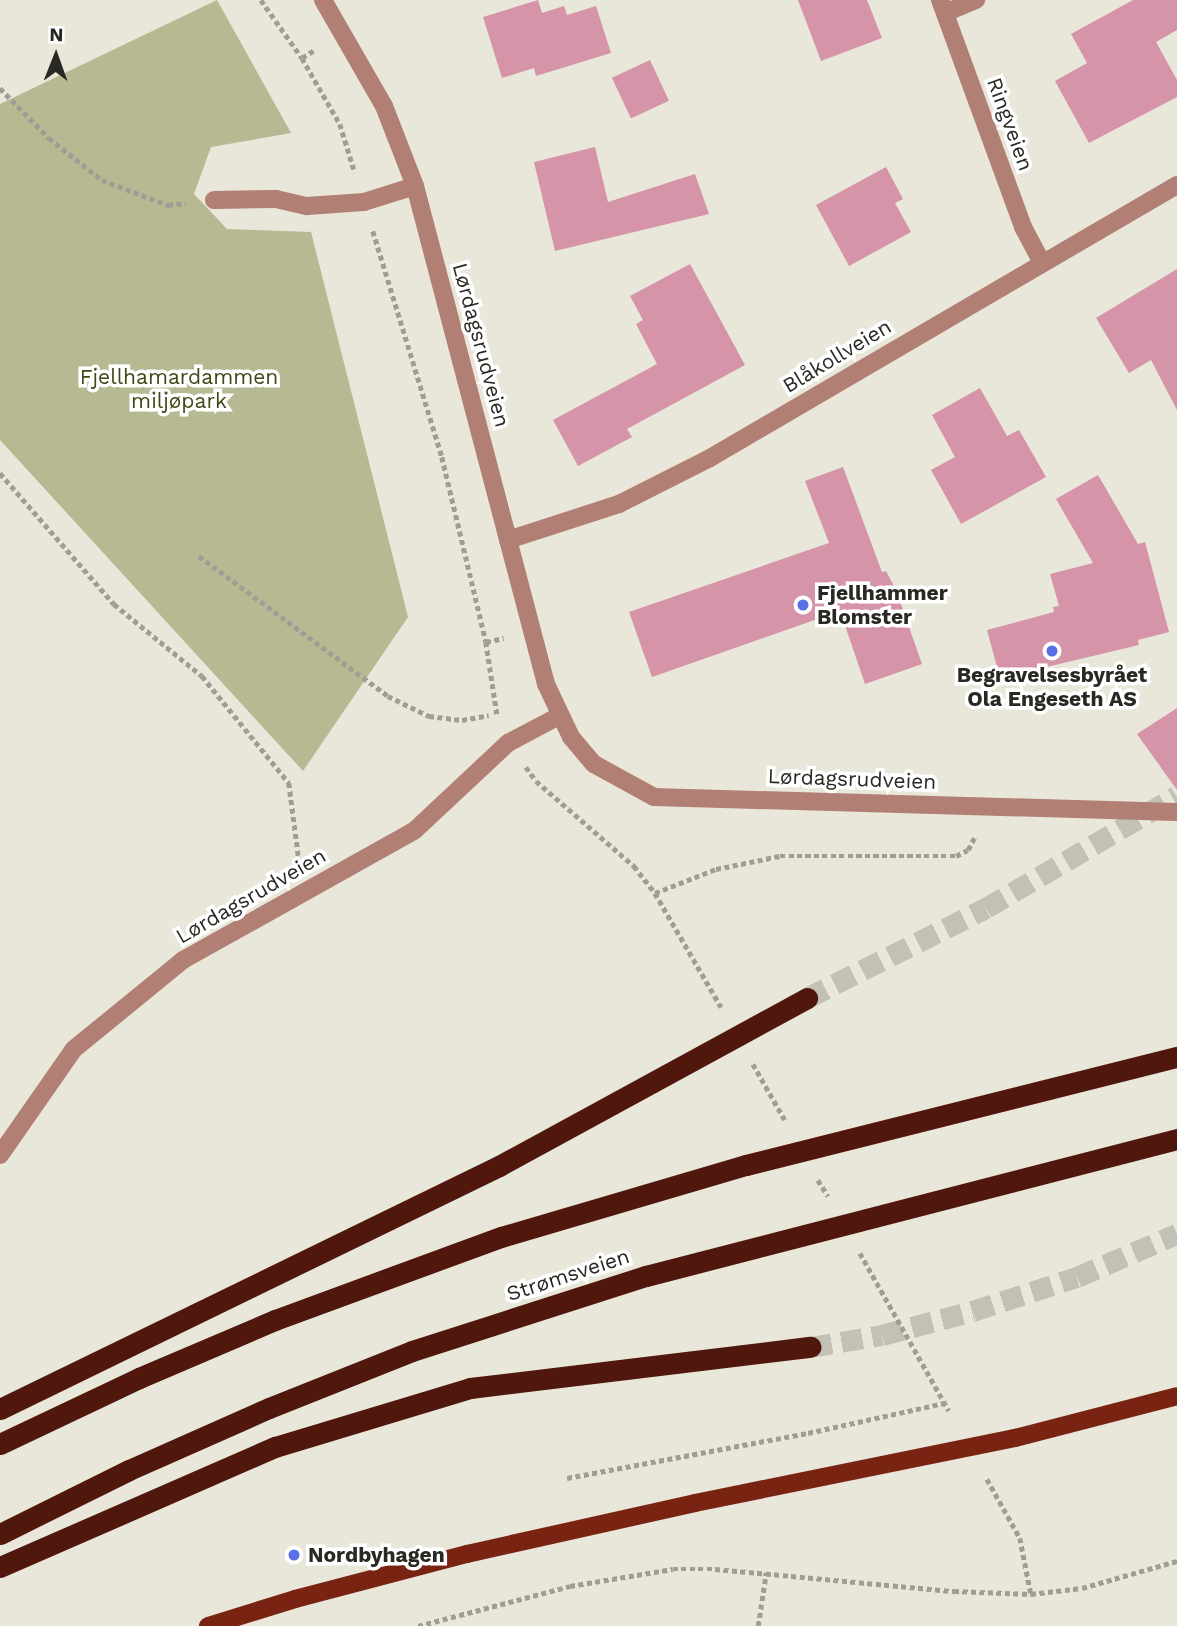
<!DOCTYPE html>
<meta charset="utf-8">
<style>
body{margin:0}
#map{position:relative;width:1177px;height:1626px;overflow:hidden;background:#e9e6da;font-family:"Work Sans",sans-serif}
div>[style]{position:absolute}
.green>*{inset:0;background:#b6b992}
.building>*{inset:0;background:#d694a9;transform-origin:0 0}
.highway-tunnel>*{height:21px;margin-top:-10.5px;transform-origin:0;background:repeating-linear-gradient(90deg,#c3c0b5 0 21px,transparent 0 31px)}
.path>*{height:4.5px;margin-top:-2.25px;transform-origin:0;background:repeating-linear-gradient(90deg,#a09e94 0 5px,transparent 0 8.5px)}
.minor>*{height:18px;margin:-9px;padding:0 9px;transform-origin:9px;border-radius:9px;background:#b17f73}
.major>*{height:18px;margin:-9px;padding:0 9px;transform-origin:9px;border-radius:9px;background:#792412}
.highway>*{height:21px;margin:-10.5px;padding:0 10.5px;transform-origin:10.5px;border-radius:10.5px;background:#50180d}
.dots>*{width:19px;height:19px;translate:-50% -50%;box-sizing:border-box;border:4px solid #fff;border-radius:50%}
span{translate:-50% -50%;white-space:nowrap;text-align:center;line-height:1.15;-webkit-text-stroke:7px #fff;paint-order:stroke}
.street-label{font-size:21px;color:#292823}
.park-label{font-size:21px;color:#444616}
.poi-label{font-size:21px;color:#292823;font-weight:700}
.left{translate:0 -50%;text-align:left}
.north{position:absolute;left:21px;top:21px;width:70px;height:70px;-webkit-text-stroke:5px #fff;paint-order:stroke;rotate:1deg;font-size:19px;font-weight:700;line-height:28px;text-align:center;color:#292823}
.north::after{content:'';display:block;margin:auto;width:24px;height:32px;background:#292823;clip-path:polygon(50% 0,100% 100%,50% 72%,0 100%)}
</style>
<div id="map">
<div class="green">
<div style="clip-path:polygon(217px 0,291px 133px,211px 147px,194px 194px,227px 229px,311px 232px,408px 617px,303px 771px,0 440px,0 104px)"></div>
</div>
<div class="building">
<div style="clip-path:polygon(538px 0,542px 13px,564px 6px,567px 15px,596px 6px,611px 53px,536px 76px,534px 68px,502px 78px,483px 17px)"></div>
<div style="clip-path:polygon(798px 0,867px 0,882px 38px,821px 61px)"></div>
<div style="clip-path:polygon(1133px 0,1177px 0,1177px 30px,1156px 42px,1177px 80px,1177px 97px,1089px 143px,1055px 81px,1087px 63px,1071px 34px)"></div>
<div style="left:650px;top:60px;width:45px;height:42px;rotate:65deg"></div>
<div style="clip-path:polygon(595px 147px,608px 202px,695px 174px,709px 214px,555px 251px,534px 162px)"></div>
<div style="clip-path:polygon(886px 167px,903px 199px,895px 203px,911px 232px,849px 266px,816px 205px)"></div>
<div style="clip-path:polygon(690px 264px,745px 365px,627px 429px,632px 437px,578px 466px,553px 420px,657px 364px,636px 324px,643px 320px,630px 296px)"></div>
<div style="clip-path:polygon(1177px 269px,1177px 410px,1151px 360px,1129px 373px,1096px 318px)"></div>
<div style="clip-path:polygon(980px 388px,1007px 436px,1019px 430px,1046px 477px,961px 524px,931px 470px,955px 457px,932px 415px)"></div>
<div style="clip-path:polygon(843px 467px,882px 572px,886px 571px,896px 590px,922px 664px,865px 684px,840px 611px,652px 677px,629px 612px,829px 543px,805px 481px)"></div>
<div style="clip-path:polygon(1098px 475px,1138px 544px,1145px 542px,1169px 632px,1138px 640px,1139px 645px,1000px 678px,987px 630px,1054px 612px,1053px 607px,1059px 606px,1050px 574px,1093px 563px,1056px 499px)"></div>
<div style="clip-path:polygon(1177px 708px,1177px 790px,1137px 734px)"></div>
</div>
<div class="highway-tunnel">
<div style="left:807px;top:998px;width:200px;rotate:-26.7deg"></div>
<div style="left:986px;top:908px;width:221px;rotate:-30.4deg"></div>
<div style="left:811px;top:1347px;width:72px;rotate:-9.6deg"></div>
<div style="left:882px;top:1335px;width:94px;rotate:-14.8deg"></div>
<div style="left:973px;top:1311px;width:109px;rotate:-18.1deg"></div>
<div style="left:1077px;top:1277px;width:109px;rotate:-23.3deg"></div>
</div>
<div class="path">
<div style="left:261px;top:0;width:71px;rotate:54.7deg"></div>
<div style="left:302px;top:58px;width:76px;rotate:60.1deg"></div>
<div style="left:340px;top:124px;width:51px;rotate:73deg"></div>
<div style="left:302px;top:58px;width:17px;rotate:-33deg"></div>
<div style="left:0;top:88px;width:70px;rotate:45.6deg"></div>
<div style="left:49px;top:138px;width:68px;rotate:38.4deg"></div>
<div style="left:102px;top:180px;width:71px;rotate:20.7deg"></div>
<div style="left:168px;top:205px;width:18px;rotate:-6deg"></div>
<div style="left:373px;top:231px;width:236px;rotate:73deg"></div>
<div style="left:442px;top:457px;width:190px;rotate:76.6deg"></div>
<div style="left:486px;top:642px;width:73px;rotate:81.3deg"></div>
<div style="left:0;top:473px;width:174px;rotate:49deg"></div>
<div style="left:114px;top:604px;width:114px;rotate:39.3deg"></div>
<div style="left:202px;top:676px;width:138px;rotate:50.9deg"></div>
<div style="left:289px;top:783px;width:78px;rotate:82.6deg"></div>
<div style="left:199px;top:556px;width:235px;rotate:36.5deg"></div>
<div style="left:388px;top:696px;width:46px;rotate:26deg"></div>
<div style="left:429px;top:716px;width:33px;rotate:7deg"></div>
<div style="left:462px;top:720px;width:27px;rotate:-10deg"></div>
<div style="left:486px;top:642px;width:18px;rotate:-13deg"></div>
<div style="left:526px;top:767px;width:17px;rotate:54deg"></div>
<div style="left:536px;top:781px;width:130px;rotate:40.9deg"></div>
<div style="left:634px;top:866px;width:34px;rotate:52deg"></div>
<div style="left:655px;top:893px;width:66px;rotate:-21.5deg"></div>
<div style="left:716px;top:869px;width:65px;rotate:-11.5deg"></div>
<div style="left:780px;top:856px;width:176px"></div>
<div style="left:956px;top:856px;width:13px;rotate:-27deg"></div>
<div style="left:968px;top:850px;width:16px;rotate:-63deg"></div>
<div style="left:655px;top:893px;width:132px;rotate:59.9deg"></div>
<div style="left:753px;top:1064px;width:64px;rotate:60.3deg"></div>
<div style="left:818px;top:1180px;width:19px;rotate:58deg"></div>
<div style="left:860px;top:1253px;width:181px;rotate:60.6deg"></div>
<div style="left:567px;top:1478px;width:245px;rotate:-10.6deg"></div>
<div style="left:808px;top:1433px;width:140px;rotate:-12.4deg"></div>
<div style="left:987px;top:1479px;width:68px;rotate:60.8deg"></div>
<div style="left:1020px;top:1538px;width:57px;rotate:78.9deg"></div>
<div style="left:418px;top:1626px;width:157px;rotate:-14.7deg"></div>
<div style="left:570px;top:1586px;width:104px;rotate:-9.4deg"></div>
<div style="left:673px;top:1569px;width:42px"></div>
<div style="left:715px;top:1569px;width:240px;rotate:5.3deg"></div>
<div style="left:954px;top:1591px;width:77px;rotate:2.2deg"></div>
<div style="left:1031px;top:1594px;width:51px;rotate:-6.7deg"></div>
<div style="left:1082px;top:1588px;width:99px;rotate:-15.9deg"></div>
<div style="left:758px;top:1626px;width:54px;rotate:-81.4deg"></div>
</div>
<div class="minor">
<div style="left:323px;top:0;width:122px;rotate:60.1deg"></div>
<div style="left:384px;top:106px;width:86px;rotate:68.8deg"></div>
<div style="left:415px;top:186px;width:515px;rotate:75.26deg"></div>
<div style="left:546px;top:684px;width:59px;rotate:64.7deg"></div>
<div style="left:571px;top:737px;width:35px;rotate:50deg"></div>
<div style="left:594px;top:764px;width:68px;rotate:28.8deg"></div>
<div style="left:654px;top:797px;width:523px;rotate:1.64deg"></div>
<div style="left:940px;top:0;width:242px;rotate:69.9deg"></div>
<div style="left:1023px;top:227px;width:40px;rotate:62deg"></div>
<div style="left:945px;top:13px;width:34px;rotate:-23deg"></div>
<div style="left:214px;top:200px;width:62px;rotate:-0.9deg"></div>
<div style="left:276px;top:199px;width:32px;rotate:13deg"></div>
<div style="left:307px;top:206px;width:57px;rotate:-4deg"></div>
<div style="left:364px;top:202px;width:53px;rotate:-17.4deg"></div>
<div style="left:508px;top:540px;width:117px;rotate:-18deg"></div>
<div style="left:619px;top:504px;width:102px;rotate:-26.8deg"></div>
<div style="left:710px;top:458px;width:541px;rotate:-30.31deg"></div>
<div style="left:0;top:1155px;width:129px;rotate:-55.1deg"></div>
<div style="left:74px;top:1049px;width:141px;rotate:-39.2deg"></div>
<div style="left:183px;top:960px;width:265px;rotate:-29.2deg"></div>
<div style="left:414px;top:831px;width:129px;rotate:-43.1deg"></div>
<div style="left:508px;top:743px;width:58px;rotate:-27.9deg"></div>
</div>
<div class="major">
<div style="left:208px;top:1626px;width:91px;rotate:-17.2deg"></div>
<div style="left:295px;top:1599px;width:178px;rotate:-14.7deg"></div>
<div style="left:467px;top:1554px;width:234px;rotate:-12.6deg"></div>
<div style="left:695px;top:1503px;width:327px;rotate:-11.5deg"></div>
<div style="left:1015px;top:1438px;width:167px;rotate:-14.5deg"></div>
</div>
<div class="highway">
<div style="left:0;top:1409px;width:555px;rotate:-25.96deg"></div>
<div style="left:499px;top:1166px;width:351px;rotate:-28.6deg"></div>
<div style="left:0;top:1444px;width:154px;rotate:-25.4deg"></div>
<div style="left:139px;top:1378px;width:148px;rotate:-23.1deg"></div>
<div style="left:275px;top:1320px;width:241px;rotate:-20.2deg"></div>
<div style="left:501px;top:1237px;width:255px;rotate:-16.4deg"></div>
<div style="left:746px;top:1165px;width:444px;rotate:-14.1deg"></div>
<div style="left:0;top:1534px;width:144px;rotate:-26.4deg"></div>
<div style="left:129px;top:1470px;width:153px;rotate:-23.9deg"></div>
<div style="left:269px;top:1408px;width:154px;rotate:-21.7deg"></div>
<div style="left:412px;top:1351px;width:246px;rotate:-17.8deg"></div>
<div style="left:646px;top:1276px;width:548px;rotate:-14.47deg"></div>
<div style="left:0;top:1567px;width:300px;rotate:-23.6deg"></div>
<div style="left:275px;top:1447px;width:204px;rotate:-16.8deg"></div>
<div style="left:470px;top:1388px;width:343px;rotate:-6.9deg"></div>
</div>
<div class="dots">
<div style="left:803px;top:605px;background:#586fe5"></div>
<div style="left:1052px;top:651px;background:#586fe5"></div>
<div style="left:294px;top:1555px;background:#586fe5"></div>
</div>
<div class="street-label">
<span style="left:1010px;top:124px;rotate:70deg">Ringveien</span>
<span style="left:481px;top:345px;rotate:75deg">Lørdagsrudveien</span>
<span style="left:837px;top:356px;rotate:-31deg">Blåkollveien</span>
<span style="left:852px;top:779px;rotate:2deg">Lørdagsrudveien</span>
<span style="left:251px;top:896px;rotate:-30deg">Lørdagsrudveien</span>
<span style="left:568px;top:1275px;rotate:-18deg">Strømsveien</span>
</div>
<div class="park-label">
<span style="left:179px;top:389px">Fjellhamardammen<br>miljøpark</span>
</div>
<div class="poi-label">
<span class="left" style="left:817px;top:605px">Fjellhammer<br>Blomster</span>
<span style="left:1052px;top:687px">Begravelsesbyrået<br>Ola Engeseth AS</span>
<span class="left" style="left:308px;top:1555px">Nordbyhagen</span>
</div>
<div class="north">N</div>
</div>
